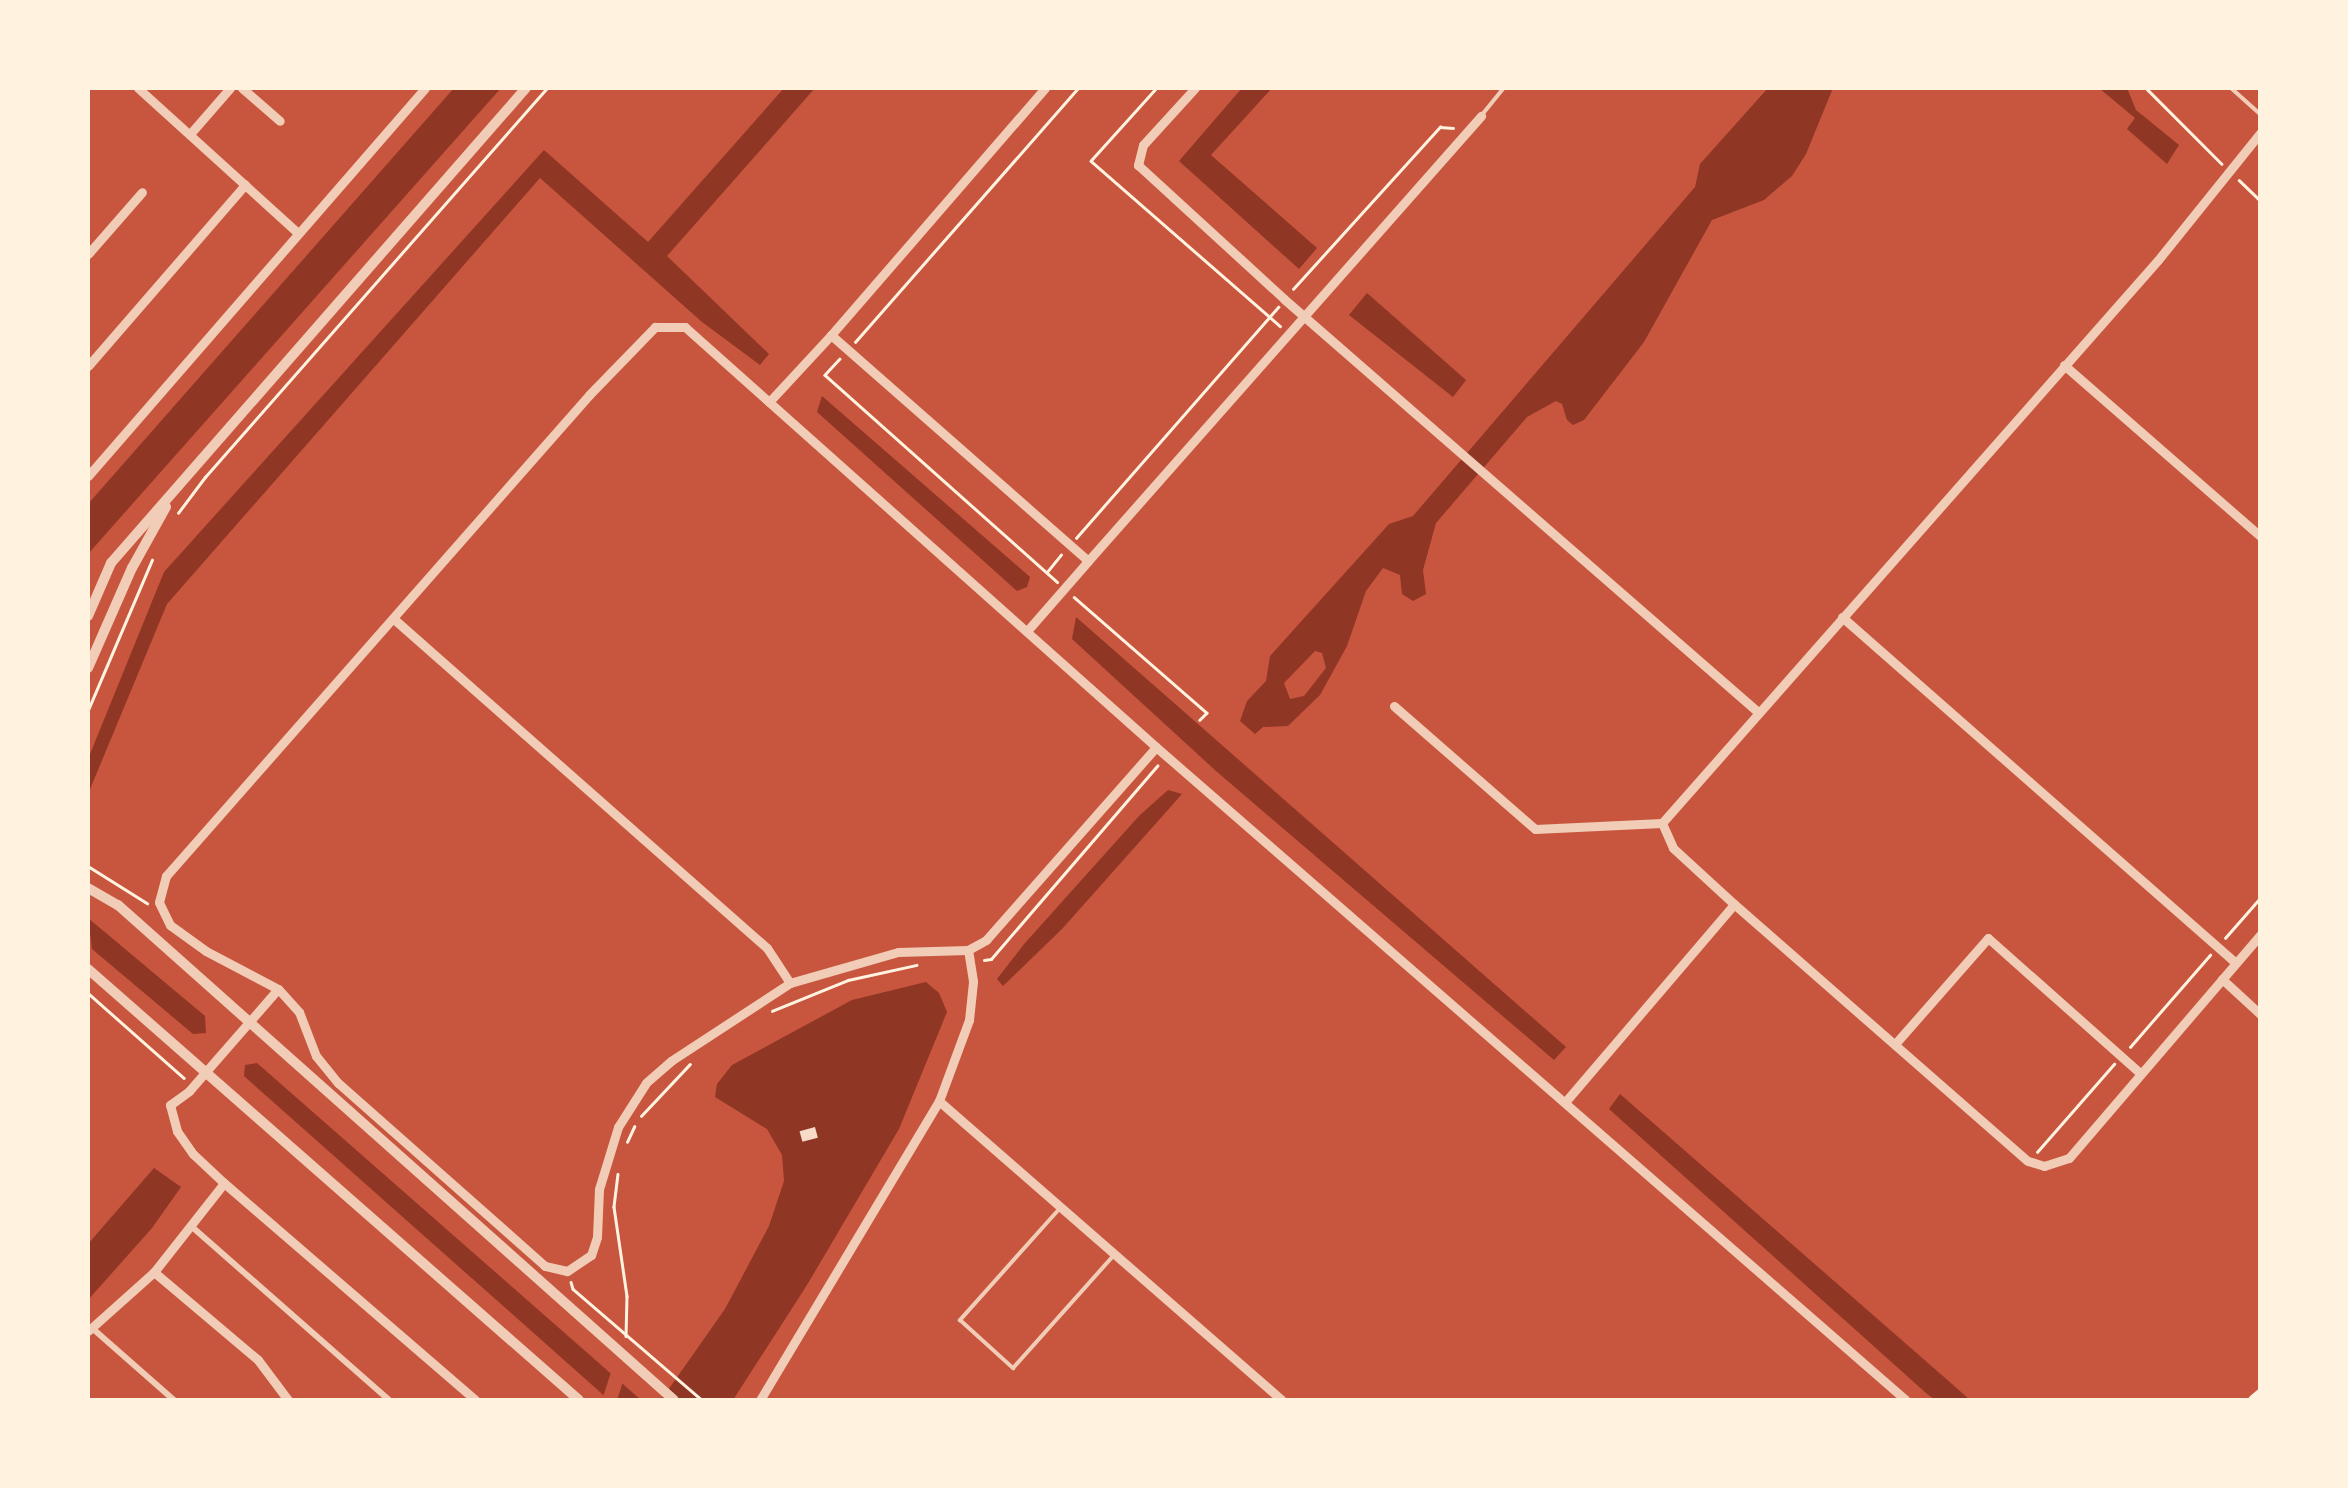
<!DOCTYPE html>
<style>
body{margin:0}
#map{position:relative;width:2348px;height:1488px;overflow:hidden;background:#c8553d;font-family:"Source Sans 3",sans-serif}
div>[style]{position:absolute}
.water>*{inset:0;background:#8f3625}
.pier>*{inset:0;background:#c8553d}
.building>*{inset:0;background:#f7dbc8;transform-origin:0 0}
.path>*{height:2.5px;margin:-1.25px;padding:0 1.25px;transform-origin:1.25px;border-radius:1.25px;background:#fff3e0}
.service>*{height:4px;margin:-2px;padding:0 2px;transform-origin:2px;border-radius:2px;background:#f1ccb7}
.pedestrian>*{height:6px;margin:-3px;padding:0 3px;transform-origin:3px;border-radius:3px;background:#f1ccb7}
.minor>*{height:9px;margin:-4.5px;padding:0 4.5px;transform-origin:4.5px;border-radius:4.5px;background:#f1ccb7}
.tertiary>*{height:10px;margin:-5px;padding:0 5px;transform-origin:5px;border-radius:5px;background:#f1ccb7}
.secondary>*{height:11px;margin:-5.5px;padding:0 5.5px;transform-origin:5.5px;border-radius:5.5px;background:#fff3e0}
span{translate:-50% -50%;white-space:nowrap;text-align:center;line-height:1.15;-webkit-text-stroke:9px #fff3e0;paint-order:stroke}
.frame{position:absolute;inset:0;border:90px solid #fff3e0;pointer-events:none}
</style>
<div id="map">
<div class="water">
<div style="clip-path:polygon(454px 88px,501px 88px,88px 554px,88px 504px)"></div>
<div style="clip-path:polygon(784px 88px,815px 88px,667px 256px,769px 354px,760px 365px,702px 322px,540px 178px,167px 604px,88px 794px,88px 759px,164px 572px,544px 150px,648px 242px)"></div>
<div style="clip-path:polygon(1242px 88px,1272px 88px,1211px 155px,1317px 248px,1299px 269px,1179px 161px)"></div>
<div style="clip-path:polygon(evenodd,1768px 88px,1833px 88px,1806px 154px,1792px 176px,1764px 200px,1712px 220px,1644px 342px,1584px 420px,1573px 425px,1567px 420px,1562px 404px,1556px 401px,1527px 417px,1436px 523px,1423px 570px,1426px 594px,1413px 601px,1402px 594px,1400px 575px,1383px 568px,1366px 591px,1347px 646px,1320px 695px,1288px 726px,1263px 727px,1255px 734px,1240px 721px,1247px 701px,1266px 681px,1270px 656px,1389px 524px,1413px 516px,1695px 187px,1700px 164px,1768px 88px,1315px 651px,1322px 653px,1326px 668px,1304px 696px,1290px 699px,1284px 683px,1315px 651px)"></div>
<div style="clip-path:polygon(2099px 88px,2127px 88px,2136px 110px,2179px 145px,2167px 164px,2127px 129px,2135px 118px)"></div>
<div style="clip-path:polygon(1367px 293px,1466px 380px,1453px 397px,1349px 315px)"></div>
<div style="clip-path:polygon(822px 396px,1030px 577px,1027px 587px,1017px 591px,817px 412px)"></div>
<div style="clip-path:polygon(1076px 617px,1566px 1047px,1554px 1060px,1216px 771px,1072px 639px)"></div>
<div style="clip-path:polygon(1168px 790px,1182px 794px,1062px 929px,1003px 986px,997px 979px,1025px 943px,1139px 816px)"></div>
<div style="clip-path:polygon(88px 918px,205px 1016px,206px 1033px,193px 1034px,92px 949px)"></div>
<div style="clip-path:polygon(926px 982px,939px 993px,947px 1012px,899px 1129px,807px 1285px,733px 1400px,661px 1400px,725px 1309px,769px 1226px,784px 1181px,782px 1155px,767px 1129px,715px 1097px,717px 1084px,732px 1065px,852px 1000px)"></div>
<div style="clip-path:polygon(257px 1063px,641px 1400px,609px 1400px,244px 1076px,245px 1065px)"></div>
<div style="clip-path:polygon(1620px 1094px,1952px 1384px,1970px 1400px,1935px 1400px,1926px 1393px,1609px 1109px)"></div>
<div style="clip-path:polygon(154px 1168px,181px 1187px,152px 1228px,88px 1300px,88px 1244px)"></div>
</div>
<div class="pier">
<div style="clip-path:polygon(612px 1369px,623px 1379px,622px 1385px,617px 1400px,602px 1400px)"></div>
</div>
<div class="building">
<div style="left:815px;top:1127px;width:11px;height:16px;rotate:75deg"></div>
</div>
<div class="path">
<div style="left:1157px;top:88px;width:98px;rotate:132.1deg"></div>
<div style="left:1091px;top:161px;width:251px;rotate:41.1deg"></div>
<div style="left:2146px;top:88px;width:107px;rotate:45deg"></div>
<div style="left:2239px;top:180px;width:29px;rotate:44deg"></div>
<div style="left:1293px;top:289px;width:219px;rotate:-47.8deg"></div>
<div style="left:1440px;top:127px;width:13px;rotate:4deg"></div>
<div style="left:855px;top:342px;width:338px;rotate:-48.7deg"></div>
<div style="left:840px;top:359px;width:22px;rotate:133deg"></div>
<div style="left:825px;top:375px;width:311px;rotate:41.7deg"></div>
<div style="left:178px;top:513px;width:45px;rotate:-53.1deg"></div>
<div style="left:205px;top:477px;width:518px;rotate:-48.68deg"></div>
<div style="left:1076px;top:538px;width:307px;rotate:-48.8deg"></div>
<div style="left:1047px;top:572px;width:22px;rotate:-51deg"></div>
<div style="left:1074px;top:597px;width:176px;rotate:41.1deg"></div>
<div style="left:1207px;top:713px;width:10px;rotate:135deg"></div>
<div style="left:88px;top:710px;width:163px;rotate:-66.9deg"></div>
<div style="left:88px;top:866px;width:70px;rotate:32.1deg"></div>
<div style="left:2225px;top:938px;width:53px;rotate:-48.8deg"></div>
<div style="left:984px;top:960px;width:7px;rotate:-8deg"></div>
<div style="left:991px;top:959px;width:255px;rotate:-49.3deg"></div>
<div style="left:88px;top:993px;width:128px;rotate:41.5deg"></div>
<div style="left:772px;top:1011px;width:82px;rotate:-22.2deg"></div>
<div style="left:848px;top:980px;width:70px;rotate:-12.4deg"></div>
<div style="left:2130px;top:1047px;width:122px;rotate:-49deg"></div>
<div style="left:641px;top:1116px;width:71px;rotate:-46.7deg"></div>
<div style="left:627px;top:1142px;width:17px;rotate:-65deg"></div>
<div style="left:2037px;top:1152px;width:117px;rotate:-48.8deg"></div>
<div style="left:618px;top:1174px;width:33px;rotate:97deg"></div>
<div style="left:614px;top:1207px;width:90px;rotate:81.7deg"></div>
<div style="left:627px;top:1296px;width:40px;rotate:91.4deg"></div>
<div style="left:571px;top:1282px;width:7px;rotate:74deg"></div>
<div style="left:573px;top:1289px;width:170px;rotate:40.7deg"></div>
</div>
<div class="service">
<div style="left:2231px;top:88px;width:39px;rotate:42deg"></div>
<div style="left:1481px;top:116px;width:36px;rotate:-51deg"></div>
<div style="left:1061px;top:1207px;width:152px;rotate:131.8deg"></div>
<div style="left:960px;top:1320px;width:72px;rotate:42.2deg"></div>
<div style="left:1013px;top:1368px;width:152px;rotate:-48.2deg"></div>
</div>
<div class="pedestrian">
<div style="left:191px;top:1226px;width:264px;rotate:41.3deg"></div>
<div style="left:92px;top:1328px;width:109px;rotate:41.3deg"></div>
</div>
<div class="minor">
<div style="left:138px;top:88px;width:216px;rotate:42.2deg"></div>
<div style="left:242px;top:88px;width:50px;rotate:41deg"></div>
<div style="left:1045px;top:88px;width:327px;rotate:130.9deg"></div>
<div style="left:831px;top:335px;width:342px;rotate:41.3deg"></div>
<div style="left:1088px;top:561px;width:594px;rotate:-48.55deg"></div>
<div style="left:1195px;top:88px;width:77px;rotate:132.4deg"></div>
<div style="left:1143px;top:145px;width:21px;rotate:104deg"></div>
<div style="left:1138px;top:165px;width:198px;rotate:42.5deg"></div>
<div style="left:1284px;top:299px;width:629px;rotate:41.07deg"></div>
<div style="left:190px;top:134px;width:61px;rotate:-49deg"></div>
<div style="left:88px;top:254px;width:82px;rotate:-48.9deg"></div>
<div style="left:2064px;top:365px;width:260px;rotate:41.1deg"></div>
<div style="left:88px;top:366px;width:240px;rotate:-49.1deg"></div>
<div style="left:769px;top:402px;width:91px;rotate:-47.2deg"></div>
<div style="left:88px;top:476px;width:514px;rotate:-49.02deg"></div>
<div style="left:1842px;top:617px;width:524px;rotate:41.29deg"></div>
<div style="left:395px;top:620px;width:496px;rotate:41.4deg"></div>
<div style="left:767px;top:948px;width:42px;rotate:56.7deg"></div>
<div style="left:1027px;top:631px;width:93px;rotate:-48.9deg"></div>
<div style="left:1394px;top:706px;width:187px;rotate:41.1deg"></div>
<div style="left:1535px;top:829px;width:127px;rotate:-2.7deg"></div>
<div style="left:1662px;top:823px;width:750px;rotate:-48.62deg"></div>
<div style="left:2158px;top:260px;width:163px;rotate:-51.2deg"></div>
<div style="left:1662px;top:823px;width:27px;rotate:66deg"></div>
<div style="left:1673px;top:848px;width:83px;rotate:42.6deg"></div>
<div style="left:1734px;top:904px;width:390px;rotate:41.2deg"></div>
<div style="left:2028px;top:1161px;width:17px;rotate:17deg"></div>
<div style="left:2044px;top:1166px;width:26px;rotate:-18deg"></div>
<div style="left:2069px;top:1158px;width:294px;rotate:-49.4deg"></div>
<div style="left:968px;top:950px;width:70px;rotate:178.4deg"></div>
<div style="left:898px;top:952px;width:112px;rotate:164deg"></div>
<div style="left:790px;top:983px;width:142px;rotate:146.8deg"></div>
<div style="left:671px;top:1061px;width:33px;rotate:139deg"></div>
<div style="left:646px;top:1083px;width:52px;rotate:122.5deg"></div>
<div style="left:618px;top:1127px;width:65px;rotate:107deg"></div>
<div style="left:599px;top:1189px;width:48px;rotate:92.4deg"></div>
<div style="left:597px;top:1237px;width:19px;rotate:108deg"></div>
<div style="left:591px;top:1255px;width:29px;rotate:146deg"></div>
<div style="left:567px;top:1271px;width:23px;rotate:-167deg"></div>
<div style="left:545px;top:1266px;width:276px;rotate:-138.5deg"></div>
<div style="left:338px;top:1083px;width:35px;rotate:-129deg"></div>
<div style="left:316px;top:1056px;width:47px;rotate:-111.1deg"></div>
<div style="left:299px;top:1012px;width:31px;rotate:-132deg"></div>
<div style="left:278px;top:989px;width:81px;rotate:-152.2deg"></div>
<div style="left:206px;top:951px;width:44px;rotate:-144.2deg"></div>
<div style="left:170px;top:925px;width:25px;rotate:-116deg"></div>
<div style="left:159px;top:902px;width:27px;rotate:-75deg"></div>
<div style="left:166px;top:876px;width:641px;rotate:-48.67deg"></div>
<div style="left:589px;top:395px;width:95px;rotate:-45.9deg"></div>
<div style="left:655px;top:327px;width:30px"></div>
<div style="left:685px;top:327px;width:631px;rotate:41.72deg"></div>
<div style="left:1156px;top:747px;width:994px;rotate:41.05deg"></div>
<div style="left:968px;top:950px;width:21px;rotate:-29deg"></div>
<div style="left:986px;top:940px;width:257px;rotate:-48.6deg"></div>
<div style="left:2222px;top:979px;width:52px;rotate:42.6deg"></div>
<div style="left:1895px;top:1044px;width:141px;rotate:-48.7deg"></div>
<div style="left:1988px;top:938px;width:203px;rotate:41.6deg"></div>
<div style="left:939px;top:1101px;width:455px;rotate:41.1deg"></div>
<div style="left:1566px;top:1101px;width:259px;rotate:-49.5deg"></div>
<div style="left:224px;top:1183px;width:332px;rotate:40.8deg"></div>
<div style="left:154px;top:1272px;width:136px;rotate:40.2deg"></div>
<div style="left:258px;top:1360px;width:50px;rotate:53.1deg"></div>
<div style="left:88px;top:1331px;width:89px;rotate:-41.8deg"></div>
<div style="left:154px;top:1272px;width:113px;rotate:-51.8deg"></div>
<div style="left:224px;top:1183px;width:42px;rotate:-136.9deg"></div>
<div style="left:193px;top:1154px;width:28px;rotate:-125deg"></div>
<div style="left:177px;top:1131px;width:27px;rotate:-105deg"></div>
<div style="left:170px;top:1105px;width:24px;rotate:-36deg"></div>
<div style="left:189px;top:1091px;width:135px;rotate:-48.9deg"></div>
<div style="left:760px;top:1400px;width:348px;rotate:-59.1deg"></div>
<div style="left:939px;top:1101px;width:86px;rotate:-69.7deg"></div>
<div style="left:969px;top:1020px;width:39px;rotate:-84deg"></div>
<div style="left:973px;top:981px;width:31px;rotate:-99deg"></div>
</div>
<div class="tertiary">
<div style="left:88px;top:616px;width:58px;rotate:-66.5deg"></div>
<div style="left:111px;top:563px;width:631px;rotate:-48.86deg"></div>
<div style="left:88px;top:668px;width:109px;rotate:-66.3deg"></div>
<div style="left:132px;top:568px;width:70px;rotate:-60.9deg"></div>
<div style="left:88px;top:888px;width:34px;rotate:30deg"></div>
<div style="left:118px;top:905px;width:744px;rotate:41.68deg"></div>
<div style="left:88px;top:969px;width:653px;rotate:41.28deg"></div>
</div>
<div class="secondary">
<div style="left:2253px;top:1400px;width:9px;rotate:-41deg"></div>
</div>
<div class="frame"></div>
</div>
